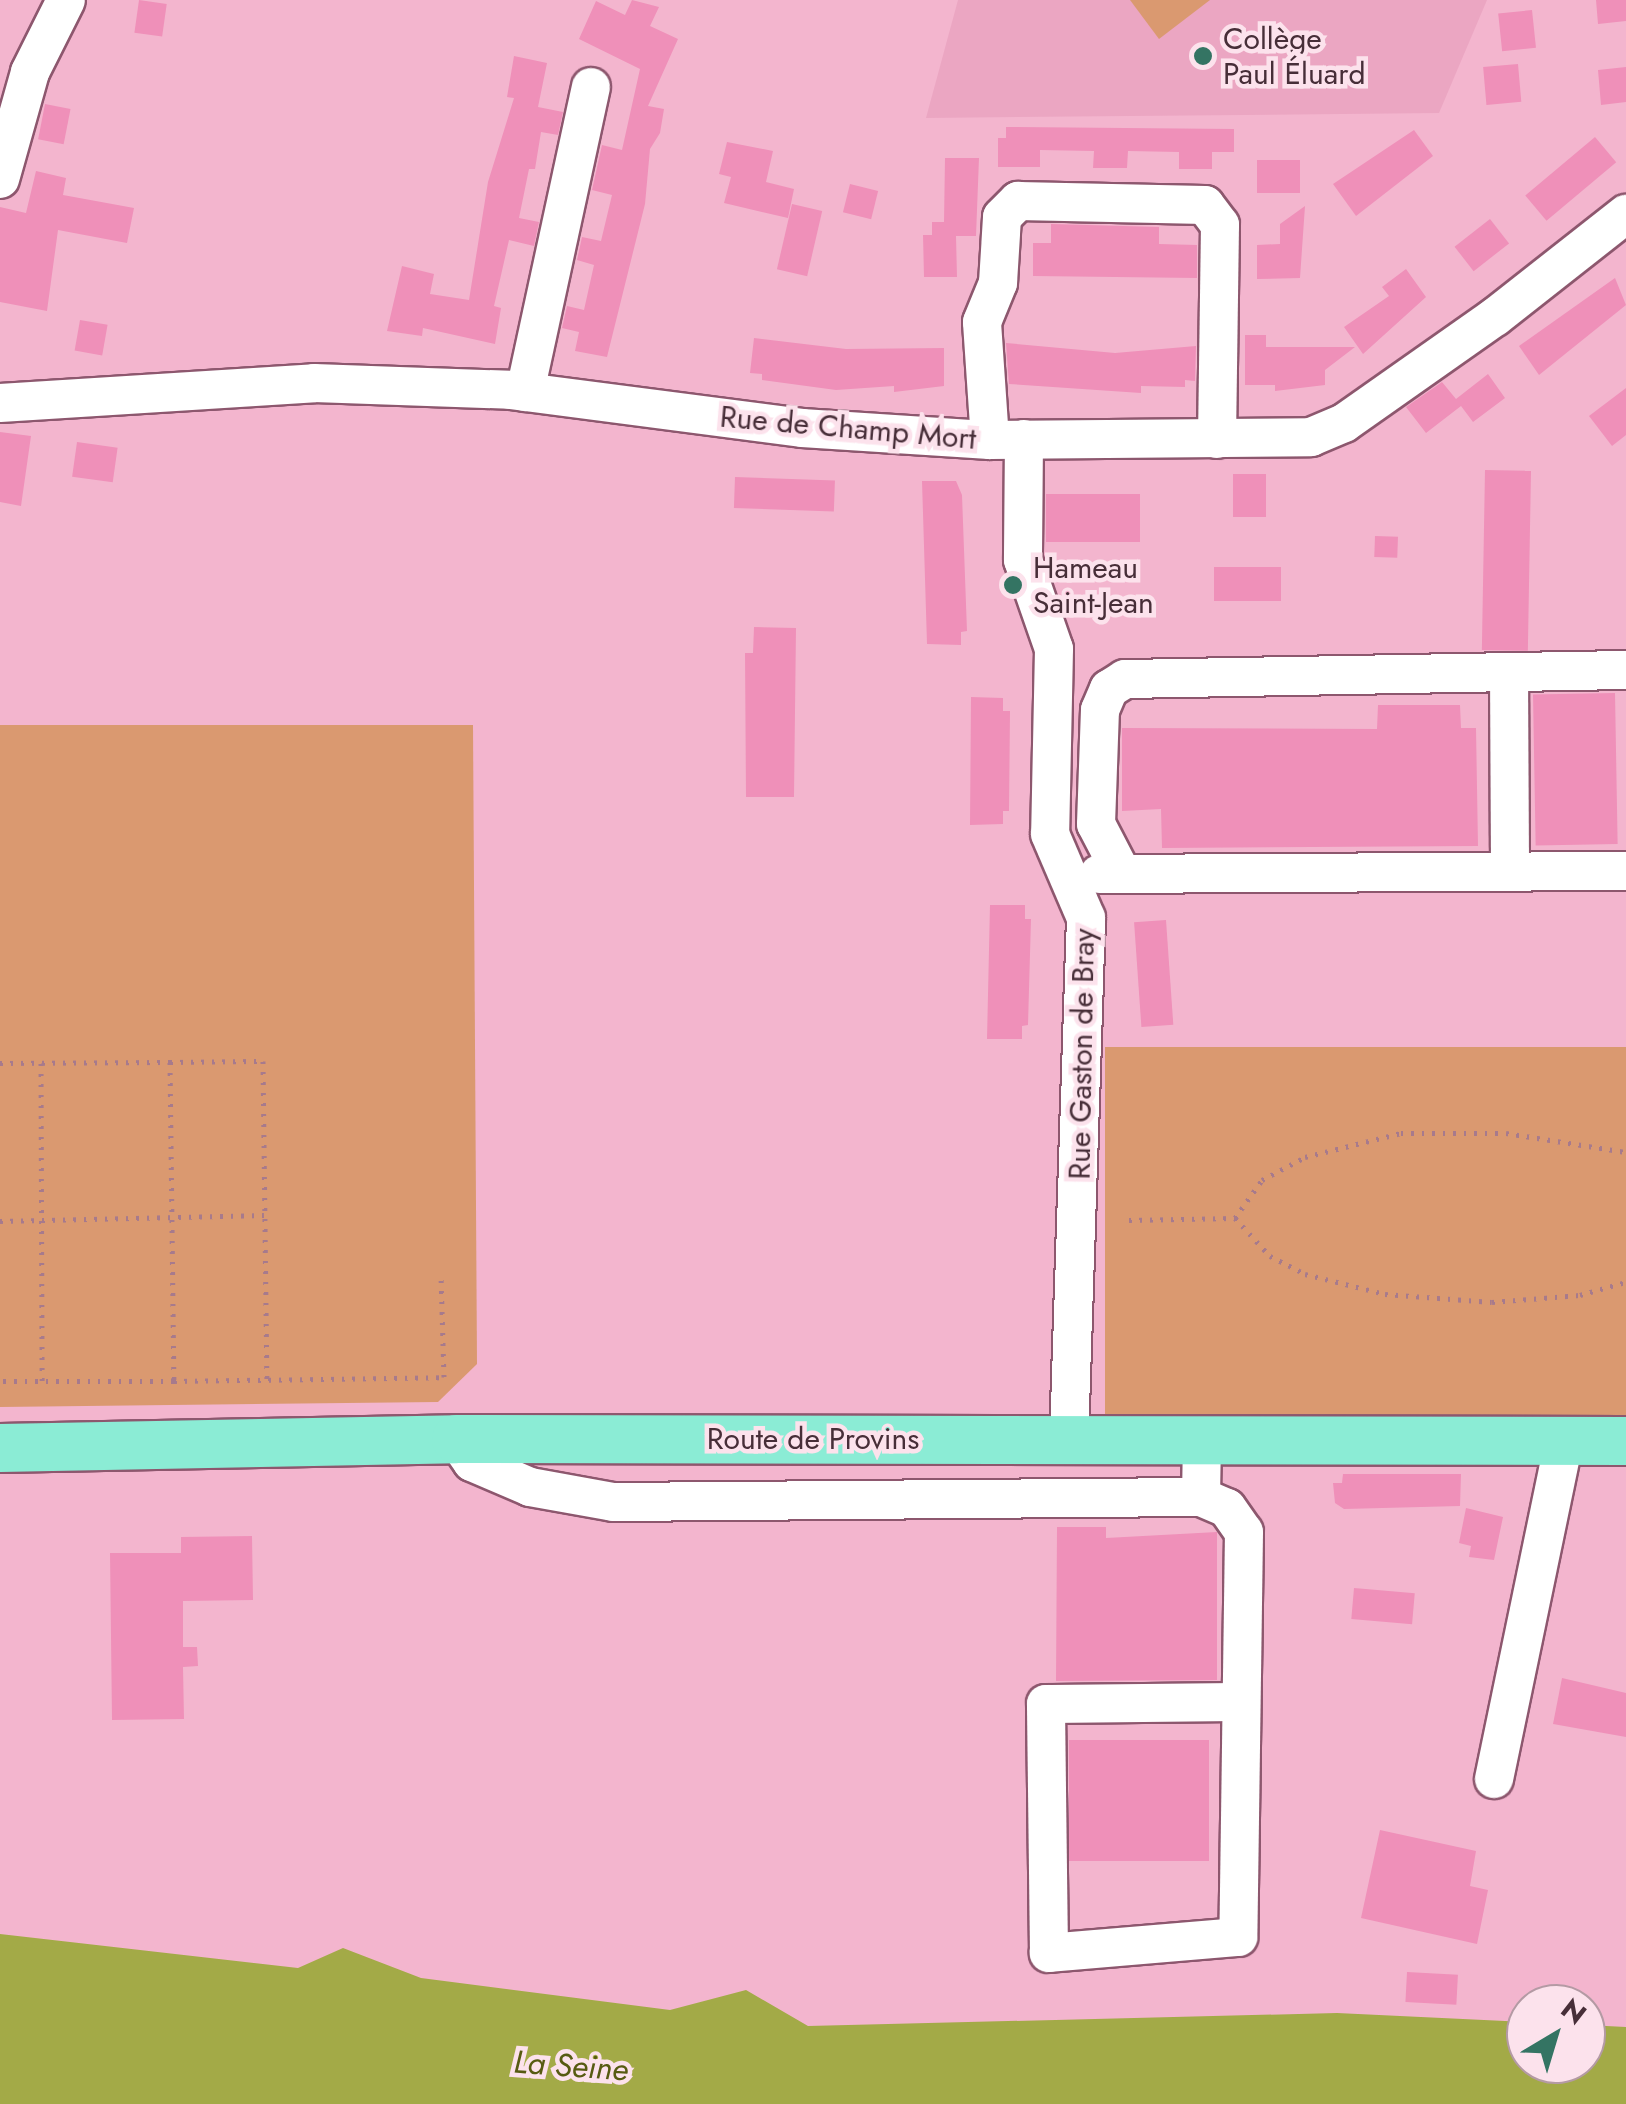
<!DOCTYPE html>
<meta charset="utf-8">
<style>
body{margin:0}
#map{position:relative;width:1626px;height:2104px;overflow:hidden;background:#f3b5ce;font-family:Jost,sans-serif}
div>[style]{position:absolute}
.built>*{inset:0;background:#eba6c2}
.green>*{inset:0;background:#da9970;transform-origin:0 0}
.water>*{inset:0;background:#a3aa47}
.building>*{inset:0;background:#ef90b9;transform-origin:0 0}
.path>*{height:5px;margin-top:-2.5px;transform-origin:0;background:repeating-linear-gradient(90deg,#a77a8c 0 2.5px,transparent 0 10.5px)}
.roads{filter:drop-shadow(2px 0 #8d576e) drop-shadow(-2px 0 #8d576e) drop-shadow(0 2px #8d576e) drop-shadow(0 -2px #8d576e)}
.minor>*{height:38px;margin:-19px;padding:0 19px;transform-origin:19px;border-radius:19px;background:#fff}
.major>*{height:48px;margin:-24px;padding:0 24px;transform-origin:24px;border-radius:24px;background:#8becd5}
.dots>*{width:28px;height:28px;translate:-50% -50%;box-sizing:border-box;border:5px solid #fce2ec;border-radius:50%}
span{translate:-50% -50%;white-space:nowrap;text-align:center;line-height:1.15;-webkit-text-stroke:9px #fce2ec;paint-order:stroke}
.poi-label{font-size:30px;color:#472e38}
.left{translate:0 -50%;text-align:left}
.street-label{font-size:30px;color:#472e38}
.water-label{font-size:32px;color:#575b12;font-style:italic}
.north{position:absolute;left:1506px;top:1984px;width:100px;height:100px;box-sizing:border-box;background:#fce2ec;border:2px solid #b49aa4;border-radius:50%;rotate:38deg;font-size:28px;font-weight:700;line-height:40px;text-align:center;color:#472e38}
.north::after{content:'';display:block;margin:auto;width:35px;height:45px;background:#347463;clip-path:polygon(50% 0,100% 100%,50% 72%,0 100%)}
</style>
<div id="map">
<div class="built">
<div style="clip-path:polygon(958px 0,1487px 0,1439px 113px,926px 118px)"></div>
</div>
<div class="green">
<div style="clip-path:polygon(1130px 0,1210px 0,1159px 39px)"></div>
<div style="clip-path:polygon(0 725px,473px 725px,477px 1364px,438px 1402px,0 1407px)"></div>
<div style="left:1626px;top:1047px;width:375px;height:521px;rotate:90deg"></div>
</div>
<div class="water">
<div style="clip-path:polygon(0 1934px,298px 1968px,343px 1948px,421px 1978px,670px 2010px,746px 1990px,808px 2026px,1337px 2013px,1526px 2022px,1526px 2064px,1586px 2064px,1586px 2025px,1626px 2027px,1626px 2104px,0 2104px)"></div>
</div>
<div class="building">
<div style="left:139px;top:0;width:28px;height:33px;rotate:8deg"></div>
<div style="clip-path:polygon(632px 0,659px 7px,650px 26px,678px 39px,648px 106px,664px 109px,660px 133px,650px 149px,645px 204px,607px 357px,575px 351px,579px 332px,562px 328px,567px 306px,584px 310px,594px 265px,577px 260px,582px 237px,601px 241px,612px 195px,592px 190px,602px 145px,622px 150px,640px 69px,579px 39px,596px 1px,625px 15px)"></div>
<div style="clip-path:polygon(1596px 0,1626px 0,1626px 21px,1598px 24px)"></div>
<div style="left:1532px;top:10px;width:38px;height:34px;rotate:84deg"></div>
<div style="clip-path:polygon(514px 56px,547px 63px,538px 107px,563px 112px,558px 135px,541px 132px,535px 169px,529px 169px,519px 218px,539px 222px,534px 246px,509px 240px,494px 306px,501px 308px,495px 344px,423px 328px,422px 336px,387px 331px,402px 266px,434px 274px,430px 294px,469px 300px,488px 182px,514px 98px,507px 97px)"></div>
<div style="left:1518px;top:64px;width:38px;height:35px;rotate:85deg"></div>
<div style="clip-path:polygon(1626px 67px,1626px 102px,1601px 105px,1598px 70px)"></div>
<div style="left:45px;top:104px;width:26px;height:36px;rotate:11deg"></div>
<div style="clip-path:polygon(1006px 127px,1234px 129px,1234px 152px,1212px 152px,1212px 169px,1179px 169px,1179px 152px,1128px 151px,1127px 168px,1093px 168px,1094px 151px,1040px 150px,1040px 167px,998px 167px,998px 138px,1006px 138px)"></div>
<div style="clip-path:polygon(1414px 130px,1433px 156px,1356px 216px,1333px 184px)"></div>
<div style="left:1595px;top:137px;width:33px;height:91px;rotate:50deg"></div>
<div style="clip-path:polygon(727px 142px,773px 151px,766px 182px,794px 189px,788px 218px,724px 203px,731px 177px,719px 174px)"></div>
<div style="clip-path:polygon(945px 158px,979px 158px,976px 236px,956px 236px,957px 277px,924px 277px,923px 235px,932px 235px,932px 222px,944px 222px)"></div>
<div style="left:1257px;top:160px;width:43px;height:33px"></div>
<div style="clip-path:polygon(36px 171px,66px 178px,63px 195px,134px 208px,127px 243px,58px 230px,47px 311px,0 302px,0 207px,26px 213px)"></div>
<div style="left:850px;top:184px;width:29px;height:29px;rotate:14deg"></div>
<div style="left:792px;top:204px;width:31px;height:67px;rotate:13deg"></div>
<div style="clip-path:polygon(1305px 206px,1300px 278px,1257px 279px,1257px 245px,1280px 244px,1280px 224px)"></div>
<div style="left:1490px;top:219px;width:31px;height:45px;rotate:52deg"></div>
<div style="clip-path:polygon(1051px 224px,1159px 227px,1159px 244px,1197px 245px,1197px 278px,1033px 276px,1033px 243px,1051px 243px)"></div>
<div style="clip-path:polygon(1406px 269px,1426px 297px,1363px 354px,1344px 327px,1389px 296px,1382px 287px)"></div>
<div style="clip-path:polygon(1615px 278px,1626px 305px,1539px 375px,1519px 346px)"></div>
<div style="left:80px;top:320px;width:28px;height:31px;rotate:10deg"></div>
<div style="clip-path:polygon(1245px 335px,1266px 335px,1266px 347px,1355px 347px,1325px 370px,1325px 385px,1275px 391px,1275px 385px,1245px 385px)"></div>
<div style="clip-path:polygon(754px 338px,846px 349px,944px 348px,944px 386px,894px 392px,894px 386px,836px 390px,762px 380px,762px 374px,750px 373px)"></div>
<div style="clip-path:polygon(1006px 343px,1115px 353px,1196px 346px,1195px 381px,1185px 380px,1185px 387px,1141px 386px,1141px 393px,1009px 384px)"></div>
<div style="clip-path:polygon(1488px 374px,1505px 398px,1473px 422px,1461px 406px,1426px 433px,1406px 407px,1442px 382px,1456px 399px)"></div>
<div style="clip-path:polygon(1626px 388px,1626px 435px,1612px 446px,1589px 416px)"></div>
<div style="clip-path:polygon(0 432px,31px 436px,21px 506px,0 502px)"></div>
<div style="left:77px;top:442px;width:41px;height:35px;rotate:8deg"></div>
<div style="left:1485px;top:470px;width:46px;height:180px;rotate:1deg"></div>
<div style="left:1233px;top:474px;width:33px;height:43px"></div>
<div style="left:735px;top:477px;width:100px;height:31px;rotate:2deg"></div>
<div style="clip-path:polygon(922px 481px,956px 481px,962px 495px,967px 631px,961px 632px,961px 645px,927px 644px)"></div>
<div style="left:1046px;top:494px;width:94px;height:48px"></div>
<div style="left:1375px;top:536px;width:23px;height:21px;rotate:2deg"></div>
<div style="left:1214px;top:567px;width:67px;height:34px"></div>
<div style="clip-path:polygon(754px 627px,796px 628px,794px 797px,746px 797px,745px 653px,753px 653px)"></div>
<div style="left:1615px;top:693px;width:151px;height:82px;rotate:89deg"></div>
<div style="clip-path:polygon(971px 697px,1003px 698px,1003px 711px,1010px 711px,1009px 811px,1003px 811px,1003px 824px,970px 825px)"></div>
<div style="clip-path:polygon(1378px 705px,1460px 705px,1461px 728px,1476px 728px,1478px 846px,1162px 848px,1161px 809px,1122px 811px,1122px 728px,1377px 729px)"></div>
<div style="clip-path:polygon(990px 905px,1025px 905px,1025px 919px,1031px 919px,1028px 1025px,1022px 1026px,1022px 1039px,987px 1039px)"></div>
<div style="left:1166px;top:920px;width:105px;height:32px;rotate:86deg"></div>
<div style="clip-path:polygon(1343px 1474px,1461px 1474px,1460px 1506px,1344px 1509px,1335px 1503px,1333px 1483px,1342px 1483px)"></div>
<div style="clip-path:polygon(1466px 1508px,1503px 1517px,1494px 1560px,1469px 1557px,1471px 1546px,1459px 1543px)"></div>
<div style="clip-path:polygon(1057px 1527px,1106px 1527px,1106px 1538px,1217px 1532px,1217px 1680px,1056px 1681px)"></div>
<div style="clip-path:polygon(252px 1536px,253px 1600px,183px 1601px,183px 1647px,197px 1647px,198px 1666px,183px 1667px,184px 1719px,112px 1720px,110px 1553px,181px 1553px,181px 1537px)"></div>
<div style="left:1354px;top:1588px;width:61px;height:31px;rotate:5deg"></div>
<div style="clip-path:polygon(1562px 1678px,1626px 1693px,1626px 1737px,1553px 1724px)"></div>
<div style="left:1069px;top:1740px;width:140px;height:121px"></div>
<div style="clip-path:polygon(1380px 1830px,1476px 1851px,1470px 1886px,1488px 1890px,1477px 1944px,1361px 1918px)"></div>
<div style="left:1407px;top:1972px;width:51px;height:30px;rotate:3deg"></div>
</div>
<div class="path">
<div style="left:170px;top:1062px;width:93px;rotate:-0.6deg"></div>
<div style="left:263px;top:1061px;width:319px;rotate:89.3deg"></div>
<div style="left:0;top:1063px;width:170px;rotate:-0.3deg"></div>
<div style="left:170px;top:1062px;width:319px;rotate:89.3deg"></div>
<div style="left:174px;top:1381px;width:174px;rotate:180deg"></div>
<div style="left:41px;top:1063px;width:318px;rotate:89.8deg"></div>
<div style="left:1235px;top:1218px;width:47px;rotate:-54.6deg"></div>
<div style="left:1262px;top:1180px;width:49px;rotate:-28.1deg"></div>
<div style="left:1305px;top:1157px;width:99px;rotate:-14deg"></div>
<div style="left:1401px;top:1133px;width:105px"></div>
<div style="left:1506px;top:1133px;width:121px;rotate:9deg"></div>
<div style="left:1129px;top:1220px;width:106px;rotate:-1.1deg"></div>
<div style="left:1235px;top:1218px;width:52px;rotate:47.4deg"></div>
<div style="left:1270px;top:1256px;width:39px;rotate:27deg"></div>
<div style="left:1305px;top:1274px;width:82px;rotate:14deg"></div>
<div style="left:1385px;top:1294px;width:107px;rotate:4.3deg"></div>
<div style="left:1492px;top:1302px;width:88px;rotate:-4.5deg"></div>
<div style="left:1580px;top:1295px;width:48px;rotate:-15.8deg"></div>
<div style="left:0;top:1221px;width:264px;rotate:-1.3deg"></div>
<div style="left:174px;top:1381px;width:270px;rotate:-0.8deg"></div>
<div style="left:444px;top:1377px;width:102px;rotate:-91.7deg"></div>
</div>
<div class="roads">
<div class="minor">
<div style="left:0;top:179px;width:111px;rotate:-74.3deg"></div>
<div style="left:30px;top:72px;width:80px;rotate:-63.4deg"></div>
<div style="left:525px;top:392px;width:312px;rotate:-77.8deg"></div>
<div style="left:0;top:403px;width:315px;rotate:-3.6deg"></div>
<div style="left:314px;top:383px;width:196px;rotate:2deg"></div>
<div style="left:510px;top:390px;width:294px;rotate:7.4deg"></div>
<div style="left:802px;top:428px;width:188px;rotate:3.7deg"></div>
<div style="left:990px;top:440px;width:321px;rotate:-0.5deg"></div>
<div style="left:1311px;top:437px;width:36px;rotate:-23deg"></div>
<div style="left:1344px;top:423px;width:184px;rotate:-35.1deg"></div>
<div style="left:1495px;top:317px;width:167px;rotate:-38.2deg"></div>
<div style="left:1024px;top:439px;width:121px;rotate:90.5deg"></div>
<div style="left:1023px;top:560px;width:94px;rotate:70.8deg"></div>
<div style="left:1054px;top:649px;width:185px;rotate:91.2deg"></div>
<div style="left:1050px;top:834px;width:91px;rotate:66.8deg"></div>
<div style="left:1086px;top:918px;width:522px;rotate:91.87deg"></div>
<div style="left:990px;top:440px;width:118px;rotate:-93.9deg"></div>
<div style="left:982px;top:322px;width:42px;rotate:-67.7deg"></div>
<div style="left:998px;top:283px;width:66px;rotate:-86.5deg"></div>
<div style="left:1002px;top:217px;width:23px;rotate:-45deg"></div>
<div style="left:1018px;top:201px;width:187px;rotate:1.2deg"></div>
<div style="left:1205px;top:205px;width:25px;rotate:53deg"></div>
<div style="left:1220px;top:225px;width:214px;rotate:90.8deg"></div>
<div style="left:1509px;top:672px;width:200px;rotate:89.7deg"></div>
<div style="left:1099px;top:874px;width:527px;rotate:-0.33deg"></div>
<div style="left:1122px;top:874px;width:56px;rotate:-117.5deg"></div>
<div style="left:1096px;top:824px;width:114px;rotate:-88deg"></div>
<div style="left:1100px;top:710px;width:23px;rotate:-67deg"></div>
<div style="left:1109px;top:689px;width:19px;rotate:-32deg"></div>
<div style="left:1125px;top:679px;width:501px;rotate:-1.03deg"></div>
<div style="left:456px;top:1439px;width:28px;rotate:55deg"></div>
<div style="left:472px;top:1462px;width:63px;rotate:23.3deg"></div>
<div style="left:530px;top:1487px;width:84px;rotate:10.2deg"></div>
<div style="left:613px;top:1502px;width:588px;rotate:-0.49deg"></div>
<div style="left:1201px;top:1497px;width:57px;rotate:-89deg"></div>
<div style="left:1201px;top:1497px;width:28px;rotate:23deg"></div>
<div style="left:1227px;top:1508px;width:29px;rotate:55deg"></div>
<div style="left:1244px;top:1532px;width:405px;rotate:90.8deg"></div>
<div style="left:1238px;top:1937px;width:190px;rotate:175.2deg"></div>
<div style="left:1049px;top:1953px;width:249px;rotate:-90.7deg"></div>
<div style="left:1046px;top:1704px;width:195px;rotate:-0.6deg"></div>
<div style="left:1494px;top:1779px;width:345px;rotate:-78.3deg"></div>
</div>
<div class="major">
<div style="left:0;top:1448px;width:456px;rotate:-1.1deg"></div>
<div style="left:456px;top:1439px;width:1170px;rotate:0.1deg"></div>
</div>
</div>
<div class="dots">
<div style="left:1203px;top:56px;background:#347463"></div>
<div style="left:1013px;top:585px;background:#347463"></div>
</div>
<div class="poi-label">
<span class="left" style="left:1223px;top:56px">Collège<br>Paul Éluard</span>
<span class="left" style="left:1033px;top:585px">Hameau<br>Saint-Jean</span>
</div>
<div class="street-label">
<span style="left:848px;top:428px;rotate:5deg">Rue de Champ Mort</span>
<span style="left:1082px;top:1054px;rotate:-89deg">Rue Gaston de Bray</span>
<span style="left:813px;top:1439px">Route de Provins</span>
</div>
<div class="water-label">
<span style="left:571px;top:2066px;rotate:4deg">La Seine</span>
</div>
<div class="north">N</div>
</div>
